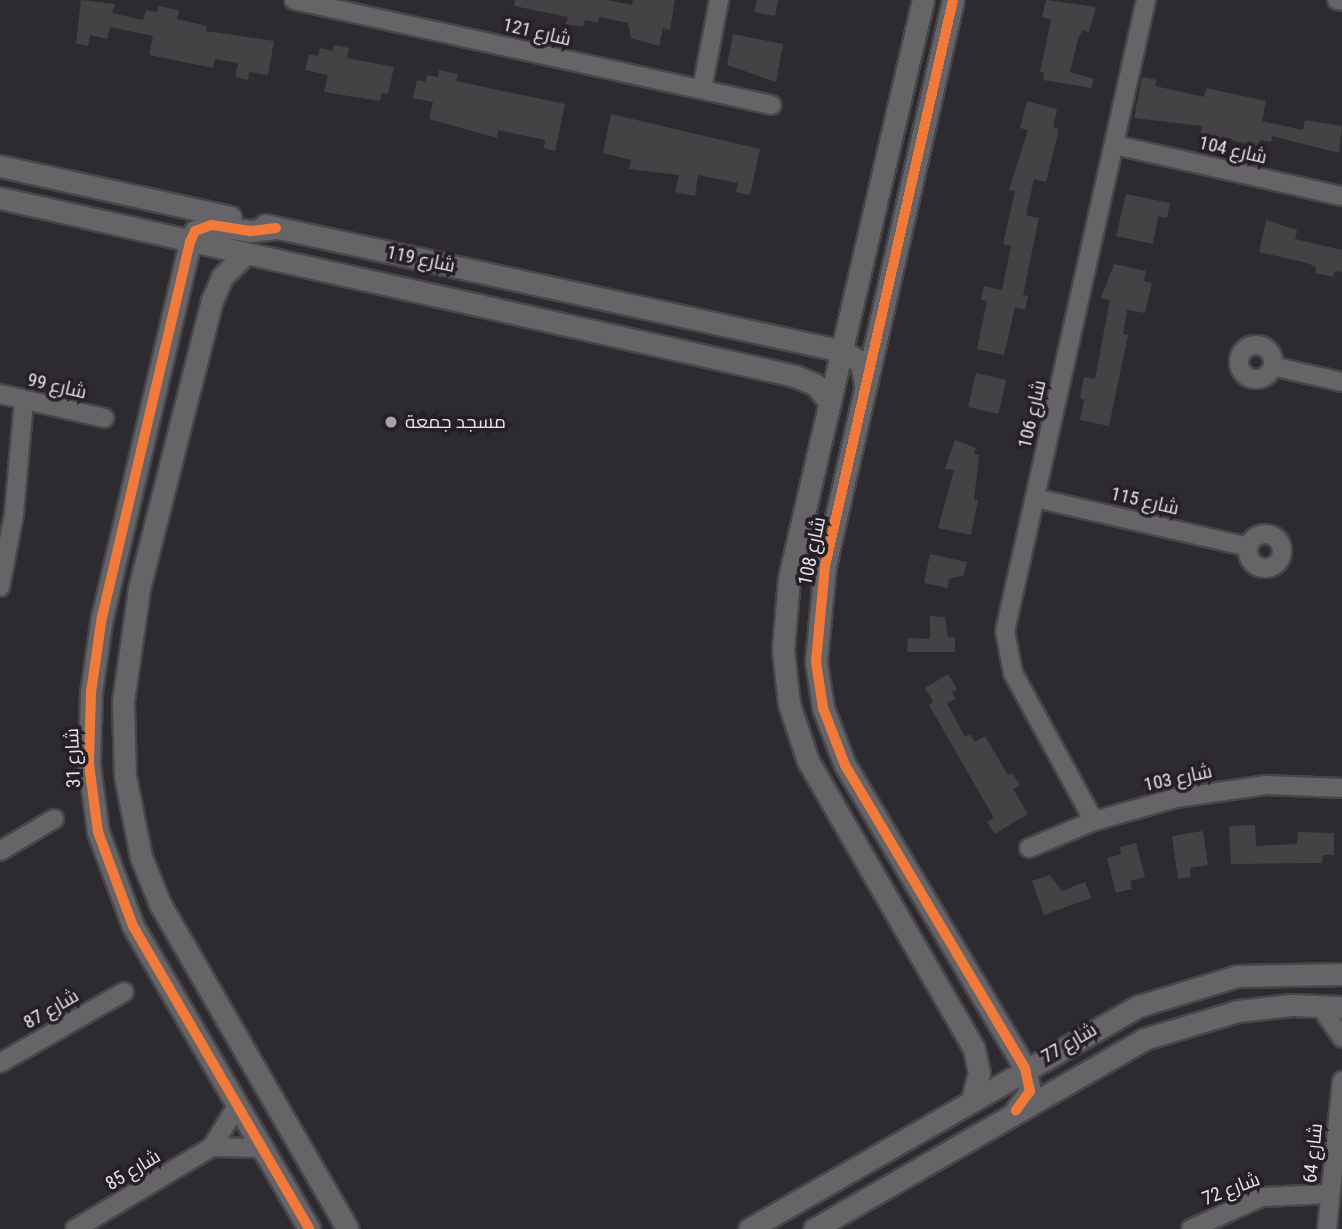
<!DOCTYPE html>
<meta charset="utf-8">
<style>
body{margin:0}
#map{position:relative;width:1342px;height:1229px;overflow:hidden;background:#2e2b30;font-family:"Roboto Condensed",Cairo,sans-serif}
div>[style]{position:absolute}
.building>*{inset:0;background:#454245;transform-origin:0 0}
.roads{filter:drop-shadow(2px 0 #49464a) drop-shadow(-2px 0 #49464a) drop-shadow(0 2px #49464a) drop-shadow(0 -2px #49464a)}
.minor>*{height:18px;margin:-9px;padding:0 9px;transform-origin:9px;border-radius:9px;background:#666467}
.minor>.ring{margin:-9px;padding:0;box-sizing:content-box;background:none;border:18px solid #666467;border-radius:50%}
.tertiary>*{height:21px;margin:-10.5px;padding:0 10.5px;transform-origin:10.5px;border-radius:10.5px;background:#666467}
.cycleway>*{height:10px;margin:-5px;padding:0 5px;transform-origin:5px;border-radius:5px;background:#f17a3a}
.dots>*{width:19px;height:19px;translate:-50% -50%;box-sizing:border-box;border:4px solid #252027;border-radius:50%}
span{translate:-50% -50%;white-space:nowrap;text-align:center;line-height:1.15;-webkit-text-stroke:7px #252027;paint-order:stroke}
.street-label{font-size:19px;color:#e7e4e8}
.poi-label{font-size:19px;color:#e7e4e8}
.left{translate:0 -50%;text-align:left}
</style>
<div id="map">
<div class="building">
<div style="clip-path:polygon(81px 0,115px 4px,112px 13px,143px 20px,146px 10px,157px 12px,158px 6px,179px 10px,177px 19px,207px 26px,206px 31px,274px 41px,268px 75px,249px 72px,248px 80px,235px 77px,238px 63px,215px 59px,213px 68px,149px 55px,153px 36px,110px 27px,107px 39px,90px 35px,88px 46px,76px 43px)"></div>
<div style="clip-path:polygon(515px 0,607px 0,632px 5px,633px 0,675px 0,670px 30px,663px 28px,659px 46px,631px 38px,628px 23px,599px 17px,598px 23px,585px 20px,583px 27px,566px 24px,568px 17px,514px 6px)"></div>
<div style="clip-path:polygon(757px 0,778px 0,775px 16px,754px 12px)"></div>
<div style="clip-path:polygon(1046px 0,1096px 7px,1089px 32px,1083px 30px,1078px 39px,1070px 72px,1094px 79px,1091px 88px,1043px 80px,1044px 73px,1040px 72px,1051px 20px,1042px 17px)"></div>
<div style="clip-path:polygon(733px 34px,783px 44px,776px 82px,727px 65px)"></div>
<div style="clip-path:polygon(334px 45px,349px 48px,347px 58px,394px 67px,388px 94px,382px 93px,380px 101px,324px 92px,328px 75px,305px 70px,309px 54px,318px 56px,320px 48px,333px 51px)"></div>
<div style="clip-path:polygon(439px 70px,458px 74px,456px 81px,565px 104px,555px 151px,544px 148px,545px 140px,498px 130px,497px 138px,429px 119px,433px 102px,413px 98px,417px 80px,425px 82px,427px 75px,438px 77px)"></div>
<div style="clip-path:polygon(1142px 77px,1157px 80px,1155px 86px,1204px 97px,1206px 88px,1266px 101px,1262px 121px,1303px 130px,1305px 120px,1342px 126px,1339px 153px,1272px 136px,1271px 142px,1260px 140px,1259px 147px,1201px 133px,1202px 126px,1134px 118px)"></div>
<div style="clip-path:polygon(1027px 101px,1057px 109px,1053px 127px,1059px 129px,1046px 182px,1034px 179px,1026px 215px,1039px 218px,1023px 295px,1028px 296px,1025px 310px,1015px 307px,1004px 355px,977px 349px,987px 301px,981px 300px,984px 286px,1002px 290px,1011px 246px,1003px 244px,1015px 191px,1009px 190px,1028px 130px,1020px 128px)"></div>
<div style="clip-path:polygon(611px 114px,760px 149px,750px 195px,736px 192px,738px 183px,698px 175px,695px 196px,675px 192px,679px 175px,629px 169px,631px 160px,603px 153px)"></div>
<div style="clip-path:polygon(1126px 194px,1170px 203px,1167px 218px,1158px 216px,1153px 244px,1116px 236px)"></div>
<div style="clip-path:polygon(1266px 220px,1297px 230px,1295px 239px,1342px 250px,1342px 272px,1335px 271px,1333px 277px,1315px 273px,1316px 267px,1307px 263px,1259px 252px)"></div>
<div style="clip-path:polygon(1114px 264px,1146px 271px,1144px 281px,1152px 283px,1145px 313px,1127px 310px,1123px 334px,1128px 335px,1109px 426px,1080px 420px,1084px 400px,1080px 398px,1084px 377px,1095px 379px,1110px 300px,1101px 298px)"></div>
<div style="left:976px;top:373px;width:31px;height:35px;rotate:13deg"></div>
<div style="clip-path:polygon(955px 440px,976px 448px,974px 454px,979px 455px,974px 500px,978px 500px,971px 535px,938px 528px,954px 470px,945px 469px)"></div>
<div style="clip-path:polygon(930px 554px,967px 562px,964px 575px,949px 579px,948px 588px,924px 583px)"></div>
<div style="clip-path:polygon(930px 616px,945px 617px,948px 637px,955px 638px,955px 652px,907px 652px,908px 638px,930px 639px)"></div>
<div style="clip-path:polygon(948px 674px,957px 689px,952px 692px,956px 699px,947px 703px,965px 737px,970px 734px,975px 742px,985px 736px,1008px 775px,1012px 773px,1020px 785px,1013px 789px,1028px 814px,995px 834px,987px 822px,994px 818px,929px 705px,933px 702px,925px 688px)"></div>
<div style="clip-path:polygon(1255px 825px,1256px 846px,1297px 844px,1298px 832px,1334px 833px,1334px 855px,1323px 855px,1322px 863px,1231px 864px,1229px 826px)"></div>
<div style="clip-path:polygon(1203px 831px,1208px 865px,1190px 868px,1191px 877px,1178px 879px,1172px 836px)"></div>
<div style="clip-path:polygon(1136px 843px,1145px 877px,1130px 881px,1132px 889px,1116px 893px,1107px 858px,1121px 854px,1120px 847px)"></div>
<div style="clip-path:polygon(1050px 875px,1062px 891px,1085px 882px,1091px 898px,1044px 915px,1032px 881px)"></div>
</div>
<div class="roads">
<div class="minor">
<div style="left:294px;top:0;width:489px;rotate:12.4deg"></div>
<div style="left:1337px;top:0;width:5px;rotate:11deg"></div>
<div style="left:702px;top:89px;width:91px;rotate:-79.2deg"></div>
<div style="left:1115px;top:145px;width:233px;rotate:12.7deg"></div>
<div class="ring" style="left:1239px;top:345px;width:16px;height:16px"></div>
<div style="left:1276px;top:367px;width:68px;rotate:12.8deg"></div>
<div style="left:0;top:394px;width:107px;rotate:13deg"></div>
<div style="left:1035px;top:498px;width:215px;rotate:12.9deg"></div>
<div class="ring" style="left:1248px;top:534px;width:16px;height:16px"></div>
<div style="left:0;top:587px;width:74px;rotate:-79.1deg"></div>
<div style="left:14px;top:514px;width:115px;rotate:-85deg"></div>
<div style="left:1094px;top:821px;width:169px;rotate:-118.7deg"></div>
<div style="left:1013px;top:673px;width:43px;rotate:-100.8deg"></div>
<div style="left:1005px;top:631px;width:647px;rotate:-77.4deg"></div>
<div style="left:1029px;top:848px;width:70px;rotate:-22.6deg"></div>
<div style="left:1094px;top:821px;width:85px;rotate:-15.7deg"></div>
<div style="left:1176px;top:798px;width:91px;rotate:-8.2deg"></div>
<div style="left:1266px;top:785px;width:76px;rotate:2.3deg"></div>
<div style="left:0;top:851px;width:63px;rotate:-30.7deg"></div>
<div style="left:1320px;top:1006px;width:39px;rotate:55deg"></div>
<div style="left:0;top:1063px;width:143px;rotate:-29.8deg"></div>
<div style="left:212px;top:1147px;width:49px;rotate:1.2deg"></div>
<div style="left:75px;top:1229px;width:160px;rotate:-30.9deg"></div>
<div style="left:212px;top:1147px;width:48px;rotate:-58.6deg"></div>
<div style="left:1191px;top:1229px;width:78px;rotate:-24.3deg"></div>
<div style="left:1262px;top:1197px;width:68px;rotate:-2.5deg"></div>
<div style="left:1327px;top:1229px;width:149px;rotate:-84.2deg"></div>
</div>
<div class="tertiary">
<div style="left:923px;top:0;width:593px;rotate:103.05deg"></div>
<div style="left:789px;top:578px;width:72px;rotate:94.8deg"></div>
<div style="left:783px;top:650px;width:54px;rotate:83.7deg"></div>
<div style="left:789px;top:704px;width:60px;rotate:71.6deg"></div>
<div style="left:808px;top:761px;width:332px;rotate:60deg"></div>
<div style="left:974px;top:1049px;width:25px;rotate:78deg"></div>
<div style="left:979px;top:1073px;width:27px;rotate:105deg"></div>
<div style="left:953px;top:0;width:580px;rotate:102.74deg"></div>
<div style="left:825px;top:566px;width:96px;rotate:95.4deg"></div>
<div style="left:816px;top:662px;width:47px;rotate:81.3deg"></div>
<div style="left:823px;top:708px;width:61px;rotate:68.9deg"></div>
<div style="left:845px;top:765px;width:352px;rotate:59.3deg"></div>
<div style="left:1025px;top:1068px;width:24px;rotate:78deg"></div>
<div style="left:1030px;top:1091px;width:24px;rotate:126deg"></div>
<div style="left:0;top:166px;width:236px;rotate:12.5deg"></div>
<div style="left:0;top:198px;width:815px;rotate:12.62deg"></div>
<div style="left:795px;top:376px;width:23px;rotate:23deg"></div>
<div style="left:816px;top:385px;width:23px;rotate:52deg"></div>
<div style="left:265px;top:225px;width:591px;rotate:12.32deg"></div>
<div style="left:842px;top:351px;width:22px;rotate:30deg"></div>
<div style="left:861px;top:362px;width:22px;rotate:80deg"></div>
<div style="left:276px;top:228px;width:26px;rotate:173deg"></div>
<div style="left:250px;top:231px;width:39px;rotate:-171deg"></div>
<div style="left:211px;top:225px;width:17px;rotate:159deg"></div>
<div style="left:195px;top:231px;width:12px;rotate:114deg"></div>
<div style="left:190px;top:242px;width:384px;rotate:103.2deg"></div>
<div style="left:102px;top:616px;width:77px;rotate:98.2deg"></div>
<div style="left:91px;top:692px;width:72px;rotate:91.6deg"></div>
<div style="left:89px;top:764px;width:69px;rotate:82.5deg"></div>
<div style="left:98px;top:832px;width:100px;rotate:69.6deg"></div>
<div style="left:133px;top:926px;width:350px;rotate:59.8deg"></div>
<div style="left:243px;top:256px;width:30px;rotate:135deg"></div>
<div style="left:222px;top:277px;width:25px;rotate:113deg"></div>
<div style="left:212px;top:300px;width:298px;rotate:104.2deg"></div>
<div style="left:139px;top:589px;width:114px;rotate:98.1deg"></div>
<div style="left:123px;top:702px;width:74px;rotate:88.5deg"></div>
<div style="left:125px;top:776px;width:83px;rotate:78.8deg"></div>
<div style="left:141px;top:857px;width:51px;rotate:68deg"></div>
<div style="left:160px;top:904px;width:375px;rotate:60deg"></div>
<div style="left:749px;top:1229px;width:449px;rotate:-29.8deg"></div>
<div style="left:1139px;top:1006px;width:102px;rotate:-17deg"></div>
<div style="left:1237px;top:976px;width:105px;rotate:-1.1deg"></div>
<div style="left:814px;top:1229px;width:381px;rotate:-29.9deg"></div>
<div style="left:1144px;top:1039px;width:98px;rotate:-16.6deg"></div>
<div style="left:1238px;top:1011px;width:53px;rotate:-6.5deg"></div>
<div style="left:1291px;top:1005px;width:51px;rotate:2.2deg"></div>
</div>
</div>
<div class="cycleway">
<div style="left:953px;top:0;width:580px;rotate:102.74deg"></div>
<div style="left:825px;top:566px;width:96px;rotate:95.4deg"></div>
<div style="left:816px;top:662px;width:47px;rotate:81.3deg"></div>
<div style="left:823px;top:708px;width:61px;rotate:68.9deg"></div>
<div style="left:845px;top:765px;width:352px;rotate:59.3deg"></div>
<div style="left:1025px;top:1068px;width:24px;rotate:78deg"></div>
<div style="left:1030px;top:1091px;width:24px;rotate:126deg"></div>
<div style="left:276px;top:228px;width:26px;rotate:173deg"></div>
<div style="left:250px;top:231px;width:39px;rotate:-171deg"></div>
<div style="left:211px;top:225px;width:17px;rotate:159deg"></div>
<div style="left:195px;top:231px;width:12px;rotate:114deg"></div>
<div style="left:190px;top:242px;width:384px;rotate:103.2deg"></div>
<div style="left:102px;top:616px;width:77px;rotate:98.2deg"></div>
<div style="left:91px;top:692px;width:72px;rotate:91.6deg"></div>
<div style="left:89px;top:764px;width:69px;rotate:82.5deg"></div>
<div style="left:98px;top:832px;width:100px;rotate:69.6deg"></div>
<div style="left:133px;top:926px;width:350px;rotate:59.8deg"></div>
</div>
<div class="dots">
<div style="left:391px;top:422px;background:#a6a3a8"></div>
</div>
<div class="street-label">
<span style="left:537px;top:32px;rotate:13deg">شارع 121</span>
<span style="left:1233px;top:150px;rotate:13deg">شارع 104</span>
<span style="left:421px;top:259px;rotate:12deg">شارع 119</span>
<span style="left:57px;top:386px;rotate:13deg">شارع 99</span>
<span style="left:1032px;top:414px;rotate:-77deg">شارع 106</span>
<span style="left:1145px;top:501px;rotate:13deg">شارع 115</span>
<span style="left:812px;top:551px;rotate:-78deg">شارع 108</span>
<span style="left:73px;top:758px;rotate:-92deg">شارع 31</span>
<span style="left:1178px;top:778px;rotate:-12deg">شارع 103</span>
<span style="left:51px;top:1009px;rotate:-30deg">شارع 87</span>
<span style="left:1069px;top:1043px;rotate:-30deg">شارع 77</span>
<span style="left:1313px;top:1153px;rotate:-84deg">شارع 64</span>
<span style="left:133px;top:1170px;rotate:-31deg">شارع 85</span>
<span style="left:1231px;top:1189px;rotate:-21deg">شارع 72</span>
</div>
<div class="poi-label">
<span class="left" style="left:405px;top:422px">مسجد جمعة</span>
</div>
</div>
